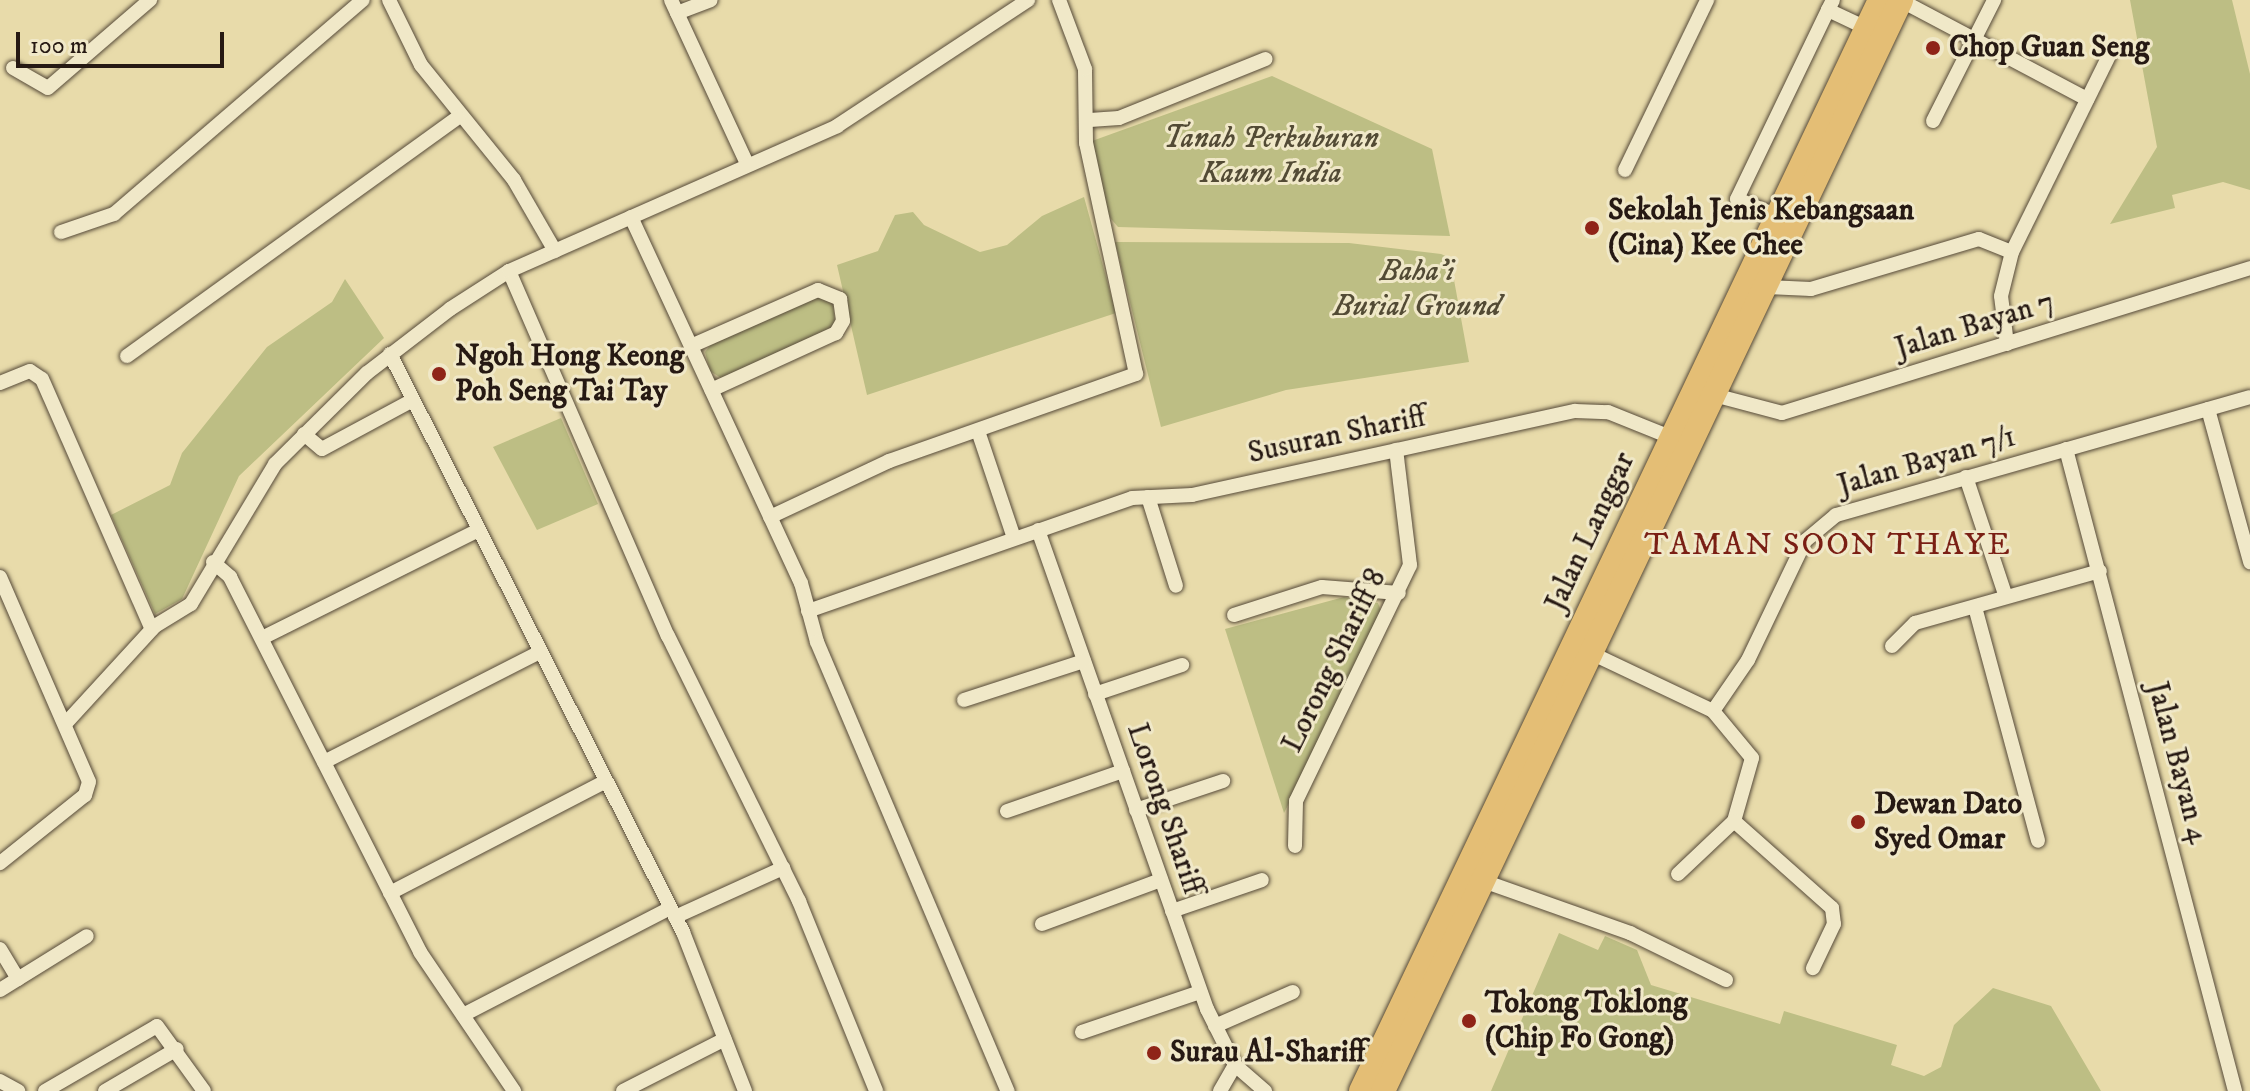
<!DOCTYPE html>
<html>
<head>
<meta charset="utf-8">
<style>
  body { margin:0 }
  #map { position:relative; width:2250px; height:1091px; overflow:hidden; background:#e8dbaa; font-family:"IM FELL DW Pica",serif }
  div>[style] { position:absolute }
  .green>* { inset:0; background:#bdbe84 }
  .roads { filter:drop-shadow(0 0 2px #564a39) drop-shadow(0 0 2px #564a39) }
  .street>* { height:14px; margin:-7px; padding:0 7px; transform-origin:7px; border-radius:7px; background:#f0e8c8 }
  .primary>* { height:24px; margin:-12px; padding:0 12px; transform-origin:12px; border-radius:12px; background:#e4be75 }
  .dots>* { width:22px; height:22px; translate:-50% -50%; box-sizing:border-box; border:4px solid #f0e8c8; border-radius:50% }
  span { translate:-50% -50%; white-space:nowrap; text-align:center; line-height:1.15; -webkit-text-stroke:6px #f0e8c8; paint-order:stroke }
  .poi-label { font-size:30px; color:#261913; font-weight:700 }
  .left { translate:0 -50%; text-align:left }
  .park-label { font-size:30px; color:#534b35; font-style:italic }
  .street-label { font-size:30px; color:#261913 }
  .neighbourhood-label { font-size:32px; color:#7a1f14; letter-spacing:2px }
  .scale { position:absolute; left:16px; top:32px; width:208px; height:36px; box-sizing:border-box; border:4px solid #261913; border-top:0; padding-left:10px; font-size:24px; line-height:28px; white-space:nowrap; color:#261913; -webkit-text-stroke:6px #f0e8c8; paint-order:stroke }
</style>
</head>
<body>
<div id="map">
  <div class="green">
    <div style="clip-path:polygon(2130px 0,2232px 0,2250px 74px,2250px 190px,2223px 182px,2172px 195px,2175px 208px,2110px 224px,2157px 147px)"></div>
    <div style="clip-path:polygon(1272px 76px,1432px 149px,1450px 236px,1118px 227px,1105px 212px,1092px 141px)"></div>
    <div style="clip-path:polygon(1084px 197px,1116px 313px,867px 395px,837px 265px,878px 251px,895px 215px,913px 212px,924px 225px,980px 252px,1007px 245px,1042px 216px)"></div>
    <div style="clip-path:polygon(1115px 242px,1349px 243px,1441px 254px,1450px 258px,1469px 362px,1286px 390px,1161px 427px)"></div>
    <div style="clip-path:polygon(345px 279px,384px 338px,239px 476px,182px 599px,155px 614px,111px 515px,170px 485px,182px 453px,267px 347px,332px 302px)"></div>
    <div style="clip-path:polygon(817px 296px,833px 299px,835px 326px,721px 378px,710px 371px,705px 352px,712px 343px)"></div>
    <div style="clip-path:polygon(561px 418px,598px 504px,537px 530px,493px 447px)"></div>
    <div style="clip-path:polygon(1344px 597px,1378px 603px,1383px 616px,1284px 813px,1225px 629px)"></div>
    <div style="clip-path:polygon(1559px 933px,1598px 950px,1605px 936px,1637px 950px,1651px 985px,1780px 1024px,1784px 1011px,1897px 1045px,1891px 1065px,1924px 1076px,1941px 1067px,1954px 1025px,1993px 988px,2051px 1006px,2101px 1091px,1491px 1091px)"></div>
  </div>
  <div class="roads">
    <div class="street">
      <div style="left:389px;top:0;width:72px;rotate:63.8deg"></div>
      <div style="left:421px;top:65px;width:148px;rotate:51deg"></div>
      <div style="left:514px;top:180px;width:82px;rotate:60deg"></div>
      <div style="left:671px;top:0;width:181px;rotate:65.1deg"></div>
      <div style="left:1833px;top:0;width:11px;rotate:117deg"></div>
      <div style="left:1828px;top:10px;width:42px;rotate:25.3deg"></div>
      <div style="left:1900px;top:0;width:212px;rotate:27.9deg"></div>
      <div style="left:677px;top:13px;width:36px;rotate:-21deg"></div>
      <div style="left:13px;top:68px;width:40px;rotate:29.7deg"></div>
      <div style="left:48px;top:88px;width:135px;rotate:-40.8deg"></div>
      <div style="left:1090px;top:120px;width:29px;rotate:-4deg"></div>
      <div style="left:1119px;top:118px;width:158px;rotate:-21.9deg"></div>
      <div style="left:1933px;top:121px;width:136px;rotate:-63.2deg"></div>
      <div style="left:1625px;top:170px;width:189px;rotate:-64.2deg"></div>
      <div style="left:631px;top:217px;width:404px;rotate:65.1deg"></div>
      <div style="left:801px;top:583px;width:61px;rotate:74.8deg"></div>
      <div style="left:817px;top:642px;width:488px;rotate:67deg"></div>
      <div style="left:1784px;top:219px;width:51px;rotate:-156.9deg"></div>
      <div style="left:1737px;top:199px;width:210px;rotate:-64.3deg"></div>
      <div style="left:61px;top:232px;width:56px;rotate:-18.8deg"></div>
      <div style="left:114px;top:214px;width:328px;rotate:-40.7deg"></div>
      <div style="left:509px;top:271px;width:398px;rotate:66.5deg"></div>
      <div style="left:668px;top:636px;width:296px;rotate:63.7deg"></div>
      <div style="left:799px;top:901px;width:205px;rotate:67.9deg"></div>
      <div style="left:1767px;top:287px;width:44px;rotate:2.6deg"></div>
      <div style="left:1811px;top:289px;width:175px;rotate:-16.6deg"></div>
      <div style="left:1979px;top:239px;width:35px;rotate:22deg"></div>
      <div style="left:2007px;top:344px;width:48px;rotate:-97.1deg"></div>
      <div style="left:2001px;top:296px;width:45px;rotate:-76deg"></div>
      <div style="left:2012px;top:252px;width:219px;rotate:-63.7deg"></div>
      <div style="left:691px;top:346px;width:139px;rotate:-23.8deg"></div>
      <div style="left:818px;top:290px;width:24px;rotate:22deg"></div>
      <div style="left:840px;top:299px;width:22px;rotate:82deg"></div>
      <div style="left:843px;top:321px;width:14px;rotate:120deg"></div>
      <div style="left:836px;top:333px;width:137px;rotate:155.5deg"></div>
      <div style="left:390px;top:354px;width:648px;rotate:63.12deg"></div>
      <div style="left:683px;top:932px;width:171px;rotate:68.7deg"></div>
      <div style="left:127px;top:356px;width:408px;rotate:-35.8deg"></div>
      <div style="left:0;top:383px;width:32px;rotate:-22deg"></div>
      <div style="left:30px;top:371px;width:14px;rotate:34deg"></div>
      <div style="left:42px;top:379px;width:273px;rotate:66.3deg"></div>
      <div style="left:1714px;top:395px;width:70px;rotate:14.8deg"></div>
      <div style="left:1782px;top:413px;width:490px;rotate:-17.2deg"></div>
      <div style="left:2208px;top:409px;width:159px;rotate:74.6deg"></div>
      <div style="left:978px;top:431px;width:113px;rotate:71.4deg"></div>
      <div style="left:304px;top:434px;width:23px;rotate:40deg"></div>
      <div style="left:322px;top:449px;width:103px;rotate:-28.3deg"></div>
      <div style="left:2066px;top:449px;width:664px;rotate:75.25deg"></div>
      <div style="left:1966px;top:477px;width:126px;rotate:71.6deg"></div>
      <div style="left:1148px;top:497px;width:93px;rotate:72.5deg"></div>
      <div style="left:770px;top:517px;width:132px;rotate:-25.2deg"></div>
      <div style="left:889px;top:461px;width:262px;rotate:-19.4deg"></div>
      <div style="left:1136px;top:374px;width:236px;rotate:-102.2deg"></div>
      <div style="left:1086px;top:143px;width:74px;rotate:-90.8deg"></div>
      <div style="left:1085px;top:69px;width:74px;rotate:-110.6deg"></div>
      <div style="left:1038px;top:530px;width:508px;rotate:70.57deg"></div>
      <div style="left:1207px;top:1009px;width:63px;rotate:63.4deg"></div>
      <div style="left:1235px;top:1065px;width:40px;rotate:41deg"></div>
      <div style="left:213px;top:562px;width:23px;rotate:41deg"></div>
      <div style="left:230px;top:577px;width:420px;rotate:63.1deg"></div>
      <div style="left:420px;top:952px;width:168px;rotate:55.9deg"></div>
      <div style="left:0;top:577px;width:223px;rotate:66.5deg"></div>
      <div style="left:89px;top:782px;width:14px;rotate:107deg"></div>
      <div style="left:85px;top:795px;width:109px;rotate:141.3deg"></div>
      <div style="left:1975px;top:607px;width:242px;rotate:74.9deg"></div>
      <div style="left:808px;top:611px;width:343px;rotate:-19.2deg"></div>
      <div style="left:1132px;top:498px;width:60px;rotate:-2.9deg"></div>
      <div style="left:1192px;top:495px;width:392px;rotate:-12.4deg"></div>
      <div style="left:1575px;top:411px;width:33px;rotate:2deg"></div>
      <div style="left:1608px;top:412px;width:67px;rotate:22deg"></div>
      <div style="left:1234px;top:615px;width:92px;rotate:-17.7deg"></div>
      <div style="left:1322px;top:587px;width:77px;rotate:4.5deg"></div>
      <div style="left:262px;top:638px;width:242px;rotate:-26.5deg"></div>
      <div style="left:1892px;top:646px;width:33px;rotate:-45deg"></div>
      <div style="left:1915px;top:623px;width:192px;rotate:-15.7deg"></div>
      <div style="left:1593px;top:654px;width:133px;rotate:25.4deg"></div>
      <div style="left:1713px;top:711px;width:62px;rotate:-55.5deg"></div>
      <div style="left:1748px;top:660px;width:132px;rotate:-64.4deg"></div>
      <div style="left:1805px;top:541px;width:40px;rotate:-40deg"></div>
      <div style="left:1836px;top:515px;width:430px;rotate:-15.9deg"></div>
      <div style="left:1095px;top:694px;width:92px;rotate:-18.4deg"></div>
      <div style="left:964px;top:700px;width:126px;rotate:-18deg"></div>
      <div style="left:1713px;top:711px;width:61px;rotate:50.3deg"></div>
      <div style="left:1752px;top:758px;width:66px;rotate:105.9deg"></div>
      <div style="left:1734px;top:821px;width:131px;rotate:41.6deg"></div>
      <div style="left:1832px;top:908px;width:16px;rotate:83deg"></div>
      <div style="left:1834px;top:924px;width:49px;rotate:115.5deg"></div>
      <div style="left:66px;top:723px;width:132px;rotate:-47.5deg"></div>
      <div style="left:155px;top:626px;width:42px;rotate:-31.4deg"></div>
      <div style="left:191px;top:604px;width:163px;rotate:-59deg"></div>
      <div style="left:275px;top:464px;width:129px;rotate:-44.7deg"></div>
      <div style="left:367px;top:373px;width:105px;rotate:-37.6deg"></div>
      <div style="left:450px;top:309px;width:70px;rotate:-32.8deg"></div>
      <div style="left:509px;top:271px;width:359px;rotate:-23.8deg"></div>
      <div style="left:837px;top:126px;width:229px;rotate:-33.4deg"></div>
      <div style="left:324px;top:762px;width:242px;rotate:-27deg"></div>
      <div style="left:1136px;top:810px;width:92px;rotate:-18.4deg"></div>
      <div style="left:1007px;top:811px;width:123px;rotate:-19deg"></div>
      <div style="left:1295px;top:846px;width:45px;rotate:-88.7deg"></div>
      <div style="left:1296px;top:801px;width:262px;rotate:-64.2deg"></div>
      <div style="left:1410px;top:565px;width:116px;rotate:-96.9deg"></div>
      <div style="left:1678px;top:874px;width:77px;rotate:-43.4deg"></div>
      <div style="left:1486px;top:882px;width:153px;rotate:19.5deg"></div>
      <div style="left:1630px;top:933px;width:107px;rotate:26.1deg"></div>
      <div style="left:390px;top:893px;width:243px;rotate:-27.4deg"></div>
      <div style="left:1172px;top:911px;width:95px;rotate:-19deg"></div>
      <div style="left:675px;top:917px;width:119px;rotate:-24.4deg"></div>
      <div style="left:1042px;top:924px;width:127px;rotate:-20.3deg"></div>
      <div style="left:0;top:949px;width:35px;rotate:59deg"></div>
      <div style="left:0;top:990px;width:102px;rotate:-31.8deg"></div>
      <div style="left:463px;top:1015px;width:233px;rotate:-27.3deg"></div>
      <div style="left:1215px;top:1026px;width:85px;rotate:-23.6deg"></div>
      <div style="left:1082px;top:1032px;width:125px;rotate:-18.7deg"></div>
      <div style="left:0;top:1081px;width:21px;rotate:29deg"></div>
      <div style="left:45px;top:1091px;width:129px;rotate:-30.1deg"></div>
      <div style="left:157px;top:1026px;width:80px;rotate:54.1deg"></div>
      <div style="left:105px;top:1091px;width:83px;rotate:-30.3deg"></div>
      <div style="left:623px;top:1091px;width:114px;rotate:-27deg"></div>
      <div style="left:1220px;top:1091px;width:30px;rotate:-60deg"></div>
    </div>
    <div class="primary">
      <div style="left:1361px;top:1091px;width:1208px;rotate:-64.56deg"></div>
      <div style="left:1383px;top:1091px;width:1208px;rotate:-64.6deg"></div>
    </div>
  </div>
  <div class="dots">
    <div style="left:1933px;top:48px;background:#8f2418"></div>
    <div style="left:1592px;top:228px;background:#8f2418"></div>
    <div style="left:439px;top:374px;background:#8f2418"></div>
    <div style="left:1858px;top:822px;background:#8f2418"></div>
    <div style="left:1469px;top:1021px;background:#8f2418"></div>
    <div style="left:1154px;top:1053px;background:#8f2418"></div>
  </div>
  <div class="poi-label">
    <span class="left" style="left:1949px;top:48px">Chop Guan Seng</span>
    <span class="left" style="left:1608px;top:228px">Sekolah Jenis Kebangsaan<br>(Cina) Kee Chee</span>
    <span class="left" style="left:455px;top:374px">Ngoh Hong Keong<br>Poh Seng Tai Tay</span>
    <span class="left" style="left:1874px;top:822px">Dewan Dato<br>Syed Omar</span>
    <span class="left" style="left:1485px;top:1021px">Tokong Toklong<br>(Chip Fo Gong)</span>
    <span class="left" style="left:1170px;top:1053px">Surau Al-Shariff</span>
  </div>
  <div class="park-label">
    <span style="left:1271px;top:156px">Tanah Perkuburan<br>Kaum India</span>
    <span style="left:1417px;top:289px">Baha'i<br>Burial Ground</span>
  </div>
  <div class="street-label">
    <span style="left:1975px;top:326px;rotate:-17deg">Jalan Bayan 7</span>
    <span style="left:1337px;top:436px;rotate:-12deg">Susuran Shariff</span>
    <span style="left:1927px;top:462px;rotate:-16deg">Jalan Bayan 7/1</span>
    <span style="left:1591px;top:532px;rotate:-65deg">Jalan Langgar</span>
    <span style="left:1335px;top:661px;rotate:-64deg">Lorong Shariff 8</span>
    <span style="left:2177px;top:763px;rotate:75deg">Jalan Bayan 4</span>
    <span style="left:1164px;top:809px;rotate:71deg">Lorong Shariff</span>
  </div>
  <div class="neighbourhood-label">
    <span style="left:1828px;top:545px">TAMAN SOON THAYE</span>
  </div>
  <div class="scale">100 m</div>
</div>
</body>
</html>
